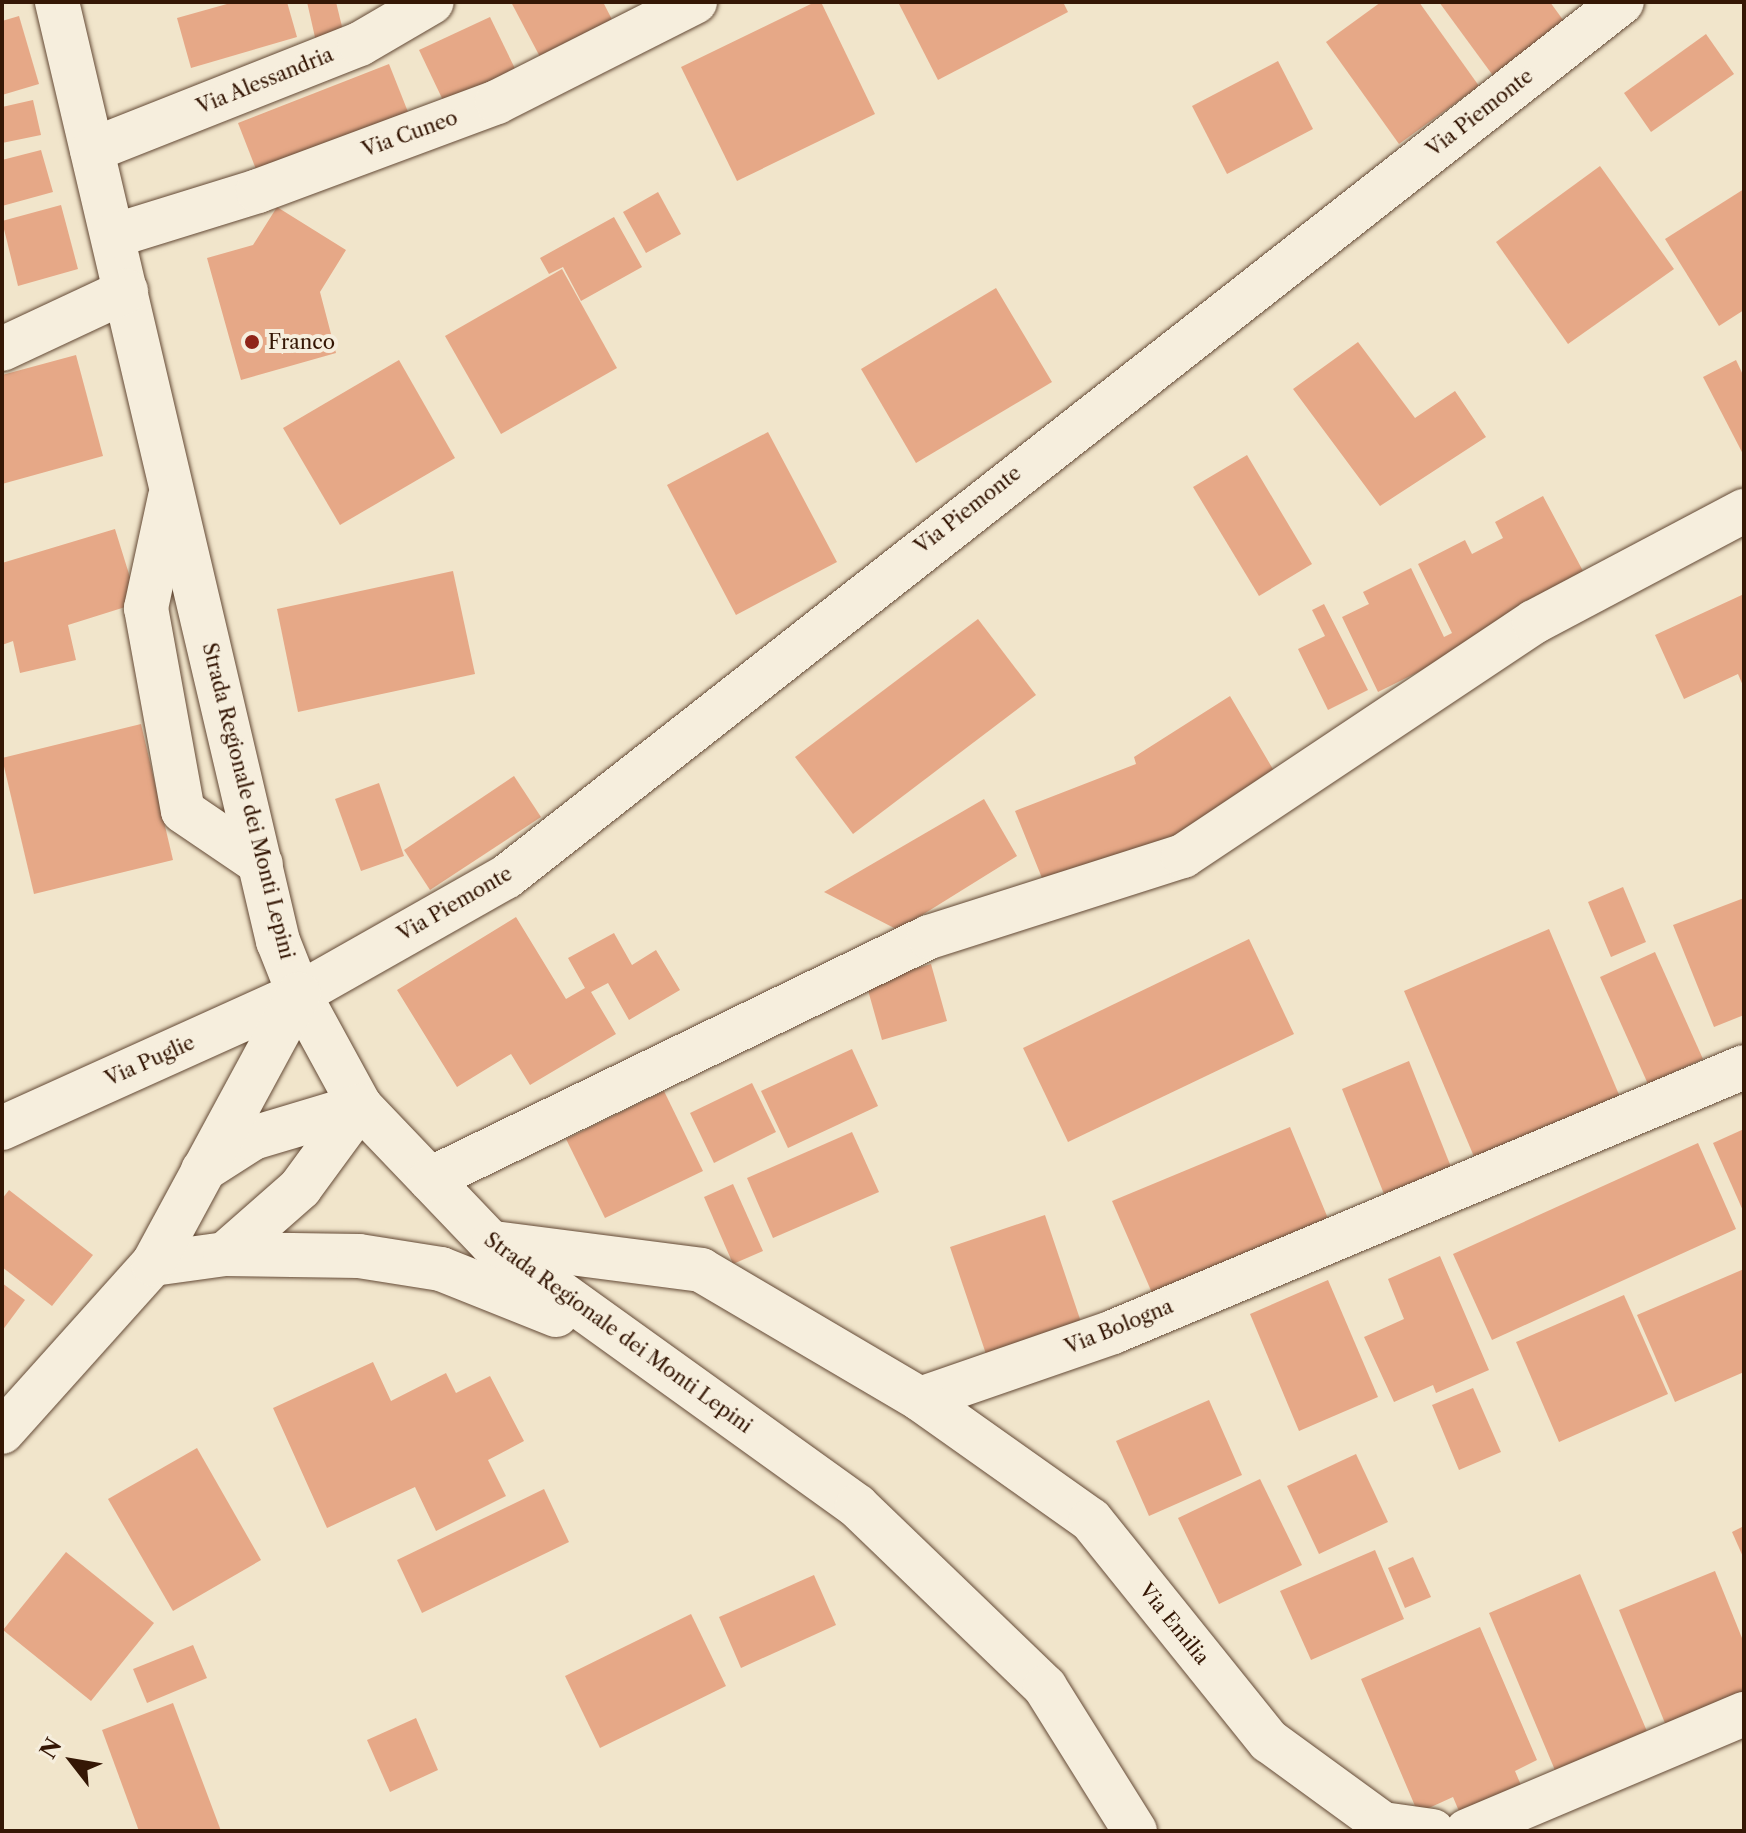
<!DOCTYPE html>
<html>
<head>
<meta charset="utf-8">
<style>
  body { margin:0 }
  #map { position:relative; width:1746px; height:1833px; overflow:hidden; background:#f1e5cb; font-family:"Libre Caslon Text",serif }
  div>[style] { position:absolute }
  .building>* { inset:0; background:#e6a887 }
  .roads { filter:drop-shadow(0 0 2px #644a36) drop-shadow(0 0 2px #644a36) }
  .minor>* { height:44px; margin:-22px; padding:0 22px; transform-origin:22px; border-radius:22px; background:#f6eedd }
  .dots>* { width:22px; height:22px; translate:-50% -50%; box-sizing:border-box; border:4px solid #f6eedd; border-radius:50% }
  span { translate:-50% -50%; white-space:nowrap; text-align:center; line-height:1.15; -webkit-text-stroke:8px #f6eedd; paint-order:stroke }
  .street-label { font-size:20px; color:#351705 }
  .poi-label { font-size:20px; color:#351705 }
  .left { translate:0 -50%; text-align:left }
  .frame { position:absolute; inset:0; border:4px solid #351705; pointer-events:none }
  .north { position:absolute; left:32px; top:1721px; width:80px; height:80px; -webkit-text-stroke:6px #f6eedd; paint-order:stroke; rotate:301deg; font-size:22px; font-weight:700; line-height:32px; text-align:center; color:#351705 }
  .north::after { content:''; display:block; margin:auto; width:28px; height:36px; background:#351705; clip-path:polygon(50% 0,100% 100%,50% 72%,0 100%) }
</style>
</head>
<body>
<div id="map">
  <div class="building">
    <div style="clip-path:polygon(234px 2px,287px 2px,297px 37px,191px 68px,177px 18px)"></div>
    <div style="clip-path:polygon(307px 2px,336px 2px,345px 39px,317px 46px)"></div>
    <div style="clip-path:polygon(511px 2px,603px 2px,620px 35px,548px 72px)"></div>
    <div style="clip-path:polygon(815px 2px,821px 2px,875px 114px,737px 181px,681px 67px)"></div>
    <div style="clip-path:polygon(898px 2px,1063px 2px,1068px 12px,938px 80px)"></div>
    <div style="clip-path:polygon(1381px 2px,1419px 2px,1479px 86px,1399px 144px,1326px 42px)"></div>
    <div style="clip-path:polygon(1439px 2px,1550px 2px,1566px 24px,1494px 77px)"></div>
    <div style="clip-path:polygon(19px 16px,39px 84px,2px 95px,2px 21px)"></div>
    <div style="clip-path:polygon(490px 17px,521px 81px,450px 115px,419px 50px)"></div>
    <div style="clip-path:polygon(1706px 34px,1734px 74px,1651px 132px,1624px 93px)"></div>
    <div style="clip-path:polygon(1278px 61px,1313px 129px,1227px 174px,1192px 106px)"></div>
    <div style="clip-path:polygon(389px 64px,410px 117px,259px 177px,238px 123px)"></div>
    <div style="clip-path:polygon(33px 100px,41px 135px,2px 143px,2px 107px)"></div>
    <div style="clip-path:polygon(41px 150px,53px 192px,2px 206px,2px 160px)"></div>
    <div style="clip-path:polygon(1600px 166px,1674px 269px,1568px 344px,1496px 242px)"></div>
    <div style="clip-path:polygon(1744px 189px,1744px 310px,1719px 326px,1665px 239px)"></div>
    <div style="clip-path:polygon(658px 192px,681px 234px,646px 253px,623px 212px)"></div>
    <div style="clip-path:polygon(61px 205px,78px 269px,18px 286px,2px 221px)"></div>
    <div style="clip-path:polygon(277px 207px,346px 250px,320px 292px,336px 353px,241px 380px,207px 258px,253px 245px)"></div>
    <div style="clip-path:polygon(614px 217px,642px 267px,581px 301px,563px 267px,549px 274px,540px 258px)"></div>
    <div style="clip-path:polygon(562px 269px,617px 368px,501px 434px,445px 336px)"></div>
    <div style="clip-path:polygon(996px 288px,1052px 382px,916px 463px,861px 369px)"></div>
    <div style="clip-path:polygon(1358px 342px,1415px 418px,1455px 391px,1486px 437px,1380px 506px,1293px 389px)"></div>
    <div style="clip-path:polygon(76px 355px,103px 456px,2px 484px,2px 375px)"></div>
    <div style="clip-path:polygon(399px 360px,455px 458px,340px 525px,283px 428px)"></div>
    <div style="clip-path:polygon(1736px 360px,1744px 377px,1744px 456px,1703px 377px)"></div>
    <div style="clip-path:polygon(768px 432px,837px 562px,736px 615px,667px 485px)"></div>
    <div style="clip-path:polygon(1247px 455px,1312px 564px,1259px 596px,1193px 487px)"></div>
    <div style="clip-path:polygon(1543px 496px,1591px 586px,1378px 692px,1342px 617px,1369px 604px,1363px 592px,1411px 568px,1444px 637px,1452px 633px,1418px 564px,1465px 540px,1472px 554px,1503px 538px,1495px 522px)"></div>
    <div style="clip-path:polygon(115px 529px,138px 603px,68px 625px,76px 660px,20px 673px,13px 641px,2px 645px,2px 563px)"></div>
    <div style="clip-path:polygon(453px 571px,475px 674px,298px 712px,277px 609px)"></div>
    <div style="clip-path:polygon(1744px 594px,1744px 688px,1738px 674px,1684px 699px,1655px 635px)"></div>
    <div style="clip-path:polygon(1324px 604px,1368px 690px,1328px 710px,1298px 649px,1325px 636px,1312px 610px)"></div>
    <div style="clip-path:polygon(978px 619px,1036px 695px,853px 834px,795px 757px)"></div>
    <div style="clip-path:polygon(1230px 696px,1277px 776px,1165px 841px,1046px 888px,1015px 811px,1136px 764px,1134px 757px)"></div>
    <div style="clip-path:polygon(141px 724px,173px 860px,34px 894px,2px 758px)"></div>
    <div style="clip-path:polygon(514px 776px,541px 817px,430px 890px,404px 850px)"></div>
    <div style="clip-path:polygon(379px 783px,404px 856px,361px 871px,335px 799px)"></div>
    <div style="clip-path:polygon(984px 799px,1017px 856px,898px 930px,824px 892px)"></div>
    <div style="clip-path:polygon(1623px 887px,1646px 942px,1611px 957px,1588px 902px)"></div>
    <div style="clip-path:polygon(1744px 898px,1744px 1015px,1714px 1027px,1673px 925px)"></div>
    <div style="clip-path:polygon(516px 917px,566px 999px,585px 988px,568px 958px,614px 933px,632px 965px,656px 950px,680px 990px,629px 1020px,608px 983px,591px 992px,616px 1034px,530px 1085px,511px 1054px,457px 1087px,397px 990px)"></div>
    <div style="clip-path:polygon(1549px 929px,1620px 1097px,1475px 1159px,1404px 991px)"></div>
    <div style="clip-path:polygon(1249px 939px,1294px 1034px,1068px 1142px,1023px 1048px)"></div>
    <div style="clip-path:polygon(1655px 952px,1703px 1059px,1648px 1084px,1600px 977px)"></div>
    <div style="clip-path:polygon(931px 964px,947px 1021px,882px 1040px,866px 983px)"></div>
    <div style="clip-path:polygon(852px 1049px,878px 1106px,788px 1148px,761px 1091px)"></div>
    <div style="clip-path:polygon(1409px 1061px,1451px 1167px,1384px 1194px,1342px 1089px)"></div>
    <div style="clip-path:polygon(752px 1083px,776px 1132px,714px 1163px,690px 1113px)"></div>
    <div style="clip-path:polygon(664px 1091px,703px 1171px,605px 1218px,566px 1139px)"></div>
    <div style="clip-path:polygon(1290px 1127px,1332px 1228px,1156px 1302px,1112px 1201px)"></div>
    <div style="clip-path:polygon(1744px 1129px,1744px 1213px,1713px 1143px)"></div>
    <div style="clip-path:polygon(852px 1132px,879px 1192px,773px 1238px,747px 1178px)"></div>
    <div style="clip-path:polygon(1698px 1143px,1736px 1229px,1492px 1340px,1453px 1254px)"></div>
    <div style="clip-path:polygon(733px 1184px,763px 1251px,733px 1264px,704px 1197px)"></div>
    <div style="clip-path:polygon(9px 1190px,93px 1255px,52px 1306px,2px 1267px,2px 1199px)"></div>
    <div style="clip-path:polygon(1045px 1215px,1083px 1328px,988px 1360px,950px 1247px)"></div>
    <div style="clip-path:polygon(1440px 1256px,1489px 1370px,1436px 1393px,1433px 1385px,1394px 1402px,1364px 1337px,1404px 1319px,1388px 1279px)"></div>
    <div style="clip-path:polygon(1744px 1269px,1744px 1372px,1675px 1402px,1637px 1315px)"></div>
    <div style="clip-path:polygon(1328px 1280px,1378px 1397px,1299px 1431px,1250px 1314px)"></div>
    <div style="clip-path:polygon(2px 1283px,25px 1300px,2px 1331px)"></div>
    <div style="clip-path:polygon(1624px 1295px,1668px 1394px,1559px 1442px,1516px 1342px)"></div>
    <div style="clip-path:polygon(373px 1362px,391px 1401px,446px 1373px,456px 1393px,490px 1376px,524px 1441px,488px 1460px,506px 1496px,436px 1531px,415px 1487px,327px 1528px,273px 1408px)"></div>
    <div style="clip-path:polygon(1473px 1388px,1501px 1452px,1459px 1470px,1432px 1405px)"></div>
    <div style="clip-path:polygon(1209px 1400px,1242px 1475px,1149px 1516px,1116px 1441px)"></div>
    <div style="clip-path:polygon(197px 1448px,261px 1560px,173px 1611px,108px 1499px)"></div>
    <div style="clip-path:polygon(1356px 1454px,1388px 1522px,1319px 1554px,1287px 1486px)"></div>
    <div style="clip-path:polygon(1260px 1479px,1302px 1565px,1219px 1604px,1178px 1518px)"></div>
    <div style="clip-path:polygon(544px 1489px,569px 1542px,422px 1613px,397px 1560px)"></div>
    <div style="clip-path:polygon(1744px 1526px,1744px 1559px,1732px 1532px)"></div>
    <div style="clip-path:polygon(1375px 1550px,1404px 1619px,1311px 1660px,1280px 1591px)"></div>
    <div style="clip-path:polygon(66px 1552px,154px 1623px,91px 1701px,3px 1630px)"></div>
    <div style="clip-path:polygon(1413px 1557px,1431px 1597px,1405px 1608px,1388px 1568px)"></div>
    <div style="clip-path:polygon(1715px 1571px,1744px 1643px,1744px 1696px,1667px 1728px,1619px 1610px)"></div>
    <div style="clip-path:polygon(1580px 1574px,1649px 1736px,1557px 1775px,1489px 1613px)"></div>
    <div style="clip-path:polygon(814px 1575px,836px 1625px,741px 1668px,719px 1617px)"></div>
    <div style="clip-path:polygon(691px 1614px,726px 1686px,600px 1748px,565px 1676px)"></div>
    <div style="clip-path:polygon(1480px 1627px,1537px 1760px,1515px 1771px,1526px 1797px,1464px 1823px,1453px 1797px,1418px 1813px,1361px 1679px)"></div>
    <div style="clip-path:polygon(193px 1645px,207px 1678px,147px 1703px,133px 1669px)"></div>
    <div style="clip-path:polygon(173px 1703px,221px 1831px,139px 1831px,102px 1730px)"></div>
    <div style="clip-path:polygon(416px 1718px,438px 1770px,390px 1792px,367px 1740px)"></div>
  </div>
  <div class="roads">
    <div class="minor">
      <div style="left:57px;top:2px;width:965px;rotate:76.76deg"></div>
      <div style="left:278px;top:941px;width:57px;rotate:68.4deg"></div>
      <div style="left:299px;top:994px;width:128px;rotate:61.4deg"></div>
      <div style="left:360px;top:1106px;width:190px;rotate:46.3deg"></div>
      <div style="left:491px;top:1243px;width:451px;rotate:35.7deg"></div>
      <div style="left:857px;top:1506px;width:261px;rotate:43.9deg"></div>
      <div style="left:1045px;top:1687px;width:170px;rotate:58deg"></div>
      <div style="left:92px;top:150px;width:288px;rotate:-21.6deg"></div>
      <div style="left:360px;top:44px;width:83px;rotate:-30.3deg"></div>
      <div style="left:113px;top:236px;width:152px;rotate:-17.2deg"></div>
      <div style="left:258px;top:191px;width:255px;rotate:-20.4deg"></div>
      <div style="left:497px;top:102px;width:222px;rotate:-26.8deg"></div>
      <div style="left:2px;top:349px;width:137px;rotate:-25.1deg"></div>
      <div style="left:170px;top:497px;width:114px;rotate:102.2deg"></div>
      <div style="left:146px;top:608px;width:206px;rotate:79.7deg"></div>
      <div style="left:183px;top:811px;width:94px;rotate:34.2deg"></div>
      <div style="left:2px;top:1128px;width:326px;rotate:-24.3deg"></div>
      <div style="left:299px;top:994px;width:238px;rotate:-29.5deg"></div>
      <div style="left:506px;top:877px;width:1418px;rotate:-38.1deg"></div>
      <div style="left:203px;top:1170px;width:59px;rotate:-32.6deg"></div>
      <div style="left:253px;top:1138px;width:112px;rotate:-16.7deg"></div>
      <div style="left:430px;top:1179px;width:555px;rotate:-25.87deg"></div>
      <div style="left:929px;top:937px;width:267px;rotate:-17.7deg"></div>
      <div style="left:1183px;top:856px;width:422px;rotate:-33.7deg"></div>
      <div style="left:1534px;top:622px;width:238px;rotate:-27.9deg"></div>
      <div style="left:494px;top:1243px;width:209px;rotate:7.4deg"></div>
      <div style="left:701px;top:1270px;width:254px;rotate:30.5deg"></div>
      <div style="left:920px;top:1399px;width:204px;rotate:-19.1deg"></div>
      <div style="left:1113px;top:1332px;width:684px;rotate:-22.78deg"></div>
      <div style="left:225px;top:1254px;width:100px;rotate:-41.3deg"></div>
      <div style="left:300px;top:1188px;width:102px;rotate:-53.8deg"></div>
      <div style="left:153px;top:1264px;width:73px;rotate:-7.9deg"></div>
      <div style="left:225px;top:1254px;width:134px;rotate:0.9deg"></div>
      <div style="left:359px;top:1256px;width:83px;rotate:9deg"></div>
      <div style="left:441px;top:1269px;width:124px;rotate:21.8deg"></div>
      <div style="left:920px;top:1399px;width:209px;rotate:35.3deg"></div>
      <div style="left:1091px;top:1520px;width:284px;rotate:51.2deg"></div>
      <div style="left:1269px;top:1741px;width:141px;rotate:36.1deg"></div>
      <div style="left:1383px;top:1824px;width:50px;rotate:8deg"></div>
      <div style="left:2px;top:1432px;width:226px;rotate:-48.1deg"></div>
      <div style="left:153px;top:1264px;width:307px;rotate:-61.6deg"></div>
      <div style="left:1467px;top:1831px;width:301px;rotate:-22.9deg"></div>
    </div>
  </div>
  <div class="dots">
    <div style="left:252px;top:342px;background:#8f2418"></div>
  </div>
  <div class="street-label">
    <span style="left:265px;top:81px;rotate:-22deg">Via Alessandria</span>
    <span style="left:1480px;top:113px;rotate:-38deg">Via Piemonte</span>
    <span style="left:410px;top:134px;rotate:-20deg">Via Cuneo</span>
    <span style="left:968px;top:510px;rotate:-38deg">Via Piemonte</span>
    <span style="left:248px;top:801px;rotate:76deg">Strada Regionale dei Monti Lepini</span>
    <span style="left:455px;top:904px;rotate:-30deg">Via Piemonte</span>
    <span style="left:150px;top:1061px;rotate:-24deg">Via Puglie</span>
    <span style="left:1119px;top:1327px;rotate:-22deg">Via Bologna</span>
    <span style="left:618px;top:1333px;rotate:36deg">Strada Regionale dei Monti Lepini</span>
    <span style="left:1174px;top:1624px;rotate:51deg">Via Emilia</span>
  </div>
  <div class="poi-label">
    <span class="left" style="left:268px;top:342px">Franco</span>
  </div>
  <div class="frame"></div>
  <div class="north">N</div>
</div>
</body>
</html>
